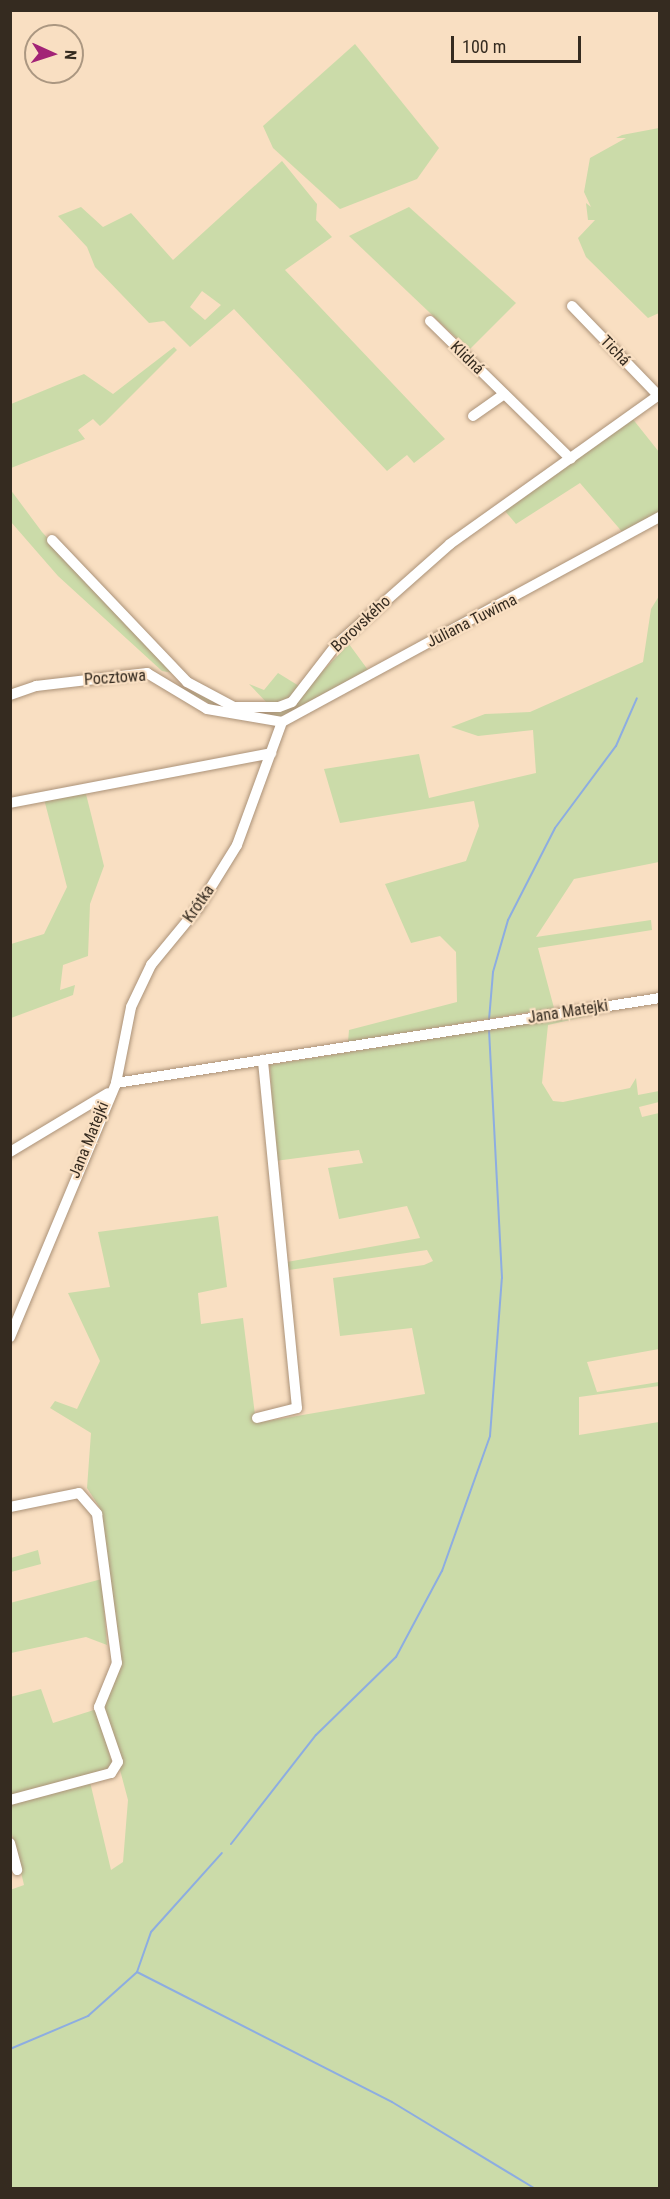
<!DOCTYPE html>
<html>
<head>
<meta charset="utf-8">
<style>
  body { margin:0 }
  #map { position:relative; width:670px; height:2199px; overflow:hidden; background:#f9dfc2; font-family:"Roboto Condensed",sans-serif }
  div>[style] { position:absolute }
  .green>* { inset:0; background:#cbdba9 }
  .stream>* { height:2px; margin:-1px; padding:0 1px; transform-origin:1px; border-radius:1px; background:#8dade1 }
  .roads { filter:drop-shadow(0 0 2px #ab9278) drop-shadow(0 0 2px #ab9278) }
  .minor>* { height:10px; margin:-5px; padding:0 5px; transform-origin:5px; border-radius:5px; background:#fff }
  span { translate:-50% -50%; white-space:nowrap; text-align:center; line-height:1.15; -webkit-text-stroke:4.5px #f9dfc2; paint-order:stroke }
  .street-label { font-size:16px; color:#352b20 }
  .frame { position:absolute; inset:0; border:12px solid #352b20; pointer-events:none }
  .north { position:absolute; left:24px; top:24px; width:60px; height:60px; box-sizing:border-box; background:#f9dfc2; border:2px solid #ab9781; border-radius:50%; rotate:93deg; font-size:16px; font-weight:700; line-height:24px; text-align:center; color:#352b20 }
  .north::after { content:''; display:block; margin:auto; width:21px; height:27px; background:#a22376; clip-path:polygon(50% 0,100% 100%,50% 72%,0 100%) }
  .scale { position:absolute; left:451px; top:36px; width:130px; height:27px; box-sizing:border-box; border:3px solid #352b20; border-top:0; padding-left:8px; font-size:18px; line-height:21px; white-space:nowrap; color:#352b20; -webkit-text-stroke:4px #f9dfc2; paint-order:stroke }
</style>
</head>
<body>
<div id="map">
  <div class="green">
    <div style="clip-path:polygon(355px 44px,439px 148px,417px 179px,340px 209px,273px 148px,263px 126px)"></div>
    <div style="clip-path:polygon(659px 128px,659px 313px,648px 318px,586px 257px,578px 238px,595px 220px,588px 220px,586px 203px,591px 207px,584px 192px,590px 158px,626px 138px,616px 138px,622px 135px)"></div>
    <div style="clip-path:polygon(evenodd,282px 161px,317px 204px,316px 220px,332px 237px,285px 270px,445px 439px,414px 463px,407px 455px,387px 471px,234px 309px,190px 347px,164px 321px,149px 323px,95px 267px,87px 247px,58px 216px,81px 207px,103px 227px,131px 213px,173px 260px,282px 161px,202px 291px,221px 305px,205px 320px,190px 307px,202px 291px)"></div>
    <div style="clip-path:polygon(409px 207px,516px 303px,469px 350px,349px 236px)"></div>
    <div style="clip-path:polygon(174px 347px,177px 350px,105px 422px,100px 426px,93px 419px,78px 430px,85px 439px,11px 468px,11px 404px,84px 374px,113px 394px)"></div>
    <div style="clip-path:polygon(632px 418px,659px 452px,659px 514px,624px 534px,580px 483px,516px 524px,505px 511px)"></div>
    <div style="clip-path:polygon(10px 489px,42px 532px,173px 673px,162px 671px,58px 576px,11px 522px)"></div>
    <div style="clip-path:polygon(659px 596px,659px 862px,574px 879px,536px 937px,651px 920px,652px 930px,538px 948px,554px 1008px,348px 1042px,349px 1030px,457px 1002px,456px 952px,440px 936px,411px 943px,385px 884px,466px 861px,479px 826px,474px 801px,340px 823px,324px 769px,419px 754px,429px 798px,536px 773px,533px 730px,478px 736px,451px 727px,485px 714px,530px 712px,643px 662px,651px 609px)"></div>
    <div style="clip-path:polygon(349px 644px,368px 670px,278px 718px,225px 712px,175px 684px,227px 708px,285px 710px)"></div>
    <div style="clip-path:polygon(278px 673px,299px 686px,285px 704px,269px 705px,249px 684px,264px 690px)"></div>
    <div style="clip-path:polygon(85px 790px,104px 866px,90px 904px,88px 956px,63px 965px,60px 990px,75px 985px,73px 995px,11px 1018px,11px 944px,44px 934px,67px 887px,44px 799px)"></div>
    <div style="clip-path:polygon(627px 1007px,548px 1025px,542px 1083px,553px 1101px,563px 1102px,630px 1088px,636px 1078px,638px 1095px,659px 1091px,659px 1102px,639px 1107px,642px 1117px,659px 1113px,659px 1349px,587px 1362px,597px 1392px,659px 1382px,659px 1386px,579px 1397px,579px 1435px,659px 1422px,659px 2188px,11px 2188px,10px 1890px,24px 1885px,11px 1830px,11px 1805px,90px 1782px,111px 1870px,123px 1862px,128px 1800px,103px 1706px,120px 1662px,100px 1508px,87px 1488px,91px 1433px,50px 1408px,55px 1401px,77px 1409px,100px 1361px,68px 1293px,110px 1287px,98px 1232px,218px 1216px,227px 1287px,198px 1293px,201px 1324px,243px 1318px,256px 1423px,425px 1394px,412px 1328px,340px 1336px,333px 1278px,424px 1265px,433px 1261px,427px 1250px,289px 1270px,287px 1262px,420px 1238px,407px 1206px,339px 1219px,328px 1168px,363px 1163px,359px 1150px,275px 1161px,270px 1065px)"></div>
    <div style="clip-path:polygon(38px 1550px,41px 1564px,11px 1572px,11px 1558px)"></div>
    <div style="clip-path:polygon(102px 1579px,107px 1645px,86px 1637px,11px 1653px,10px 1603px)"></div>
    <div style="clip-path:polygon(41px 1689px,53px 1723px,97px 1709px,113px 1767px,11px 1798px,10px 1697px)"></div>
  </div>
  <div class="stream">
    <div style="left:489px;top:1020px;width:48px;rotate:-85.2deg"></div>
    <div style="left:493px;top:972px;width:54px;rotate:-73.9deg"></div>
    <div style="left:508px;top:920px;width:103px;rotate:-62.9deg"></div>
    <div style="left:555px;top:828px;width:102px;rotate:-53.4deg"></div>
    <div style="left:616px;top:746px;width:52px;rotate:-66.4deg"></div>
    <div style="left:231px;top:1844px;width:138px;rotate:-52.1deg"></div>
    <div style="left:316px;top:1735px;width:112px;rotate:-44.3deg"></div>
    <div style="left:396px;top:1657px;width:98px;rotate:-61.9deg"></div>
    <div style="left:442px;top:1571px;width:143px;rotate:-70.4deg"></div>
    <div style="left:490px;top:1436px;width:158px;rotate:-85.7deg"></div>
    <div style="left:502px;top:1278px;width:249px;rotate:-93deg"></div>
    <div style="left:137px;top:1972px;width:286px;rotate:27deg"></div>
    <div style="left:392px;top:2102px;width:166px;rotate:31.2deg"></div>
    <div style="left:10px;top:2049px;width:85px;rotate:-22.9deg"></div>
    <div style="left:88px;top:2016px;width:66px;rotate:-41.9deg"></div>
    <div style="left:137px;top:1972px;width:42px;rotate:-70.7deg"></div>
    <div style="left:151px;top:1932px;width:106px;rotate:-48.1deg"></div>
  </div>
  <div class="roads">
    <div class="minor">
      <div style="left:572px;top:306px;width:124px;rotate:46deg"></div>
      <div style="left:430px;top:321px;width:197px;rotate:44.4deg"></div>
      <div style="left:473px;top:416px;width:38px;rotate:-35deg"></div>
      <div style="left:52px;top:540px;width:196px;rotate:46.4deg"></div>
      <div style="left:187px;top:682px;width:53px;rotate:28deg"></div>
      <div style="left:234px;top:707px;width:45px"></div>
      <div style="left:279px;top:707px;width:14px;rotate:-21deg"></div>
      <div style="left:292px;top:702px;width:72px;rotate:-52.3deg"></div>
      <div style="left:336px;top:645px;width:152px;rotate:-41.5deg"></div>
      <div style="left:450px;top:544px;width:258px;rotate:-35.5deg"></div>
      <div style="left:10px;top:695px;width:28px;rotate:-19deg"></div>
      <div style="left:36px;top:686px;width:112px;rotate:-6.7deg"></div>
      <div style="left:147px;top:673px;width:70px;rotate:31deg"></div>
      <div style="left:207px;top:709px;width:76px;rotate:9.8deg"></div>
      <div style="left:282px;top:722px;width:430px;rotate:-28.5deg"></div>
      <div style="left:10px;top:803px;width:266px;rotate:-10.8deg"></div>
      <div style="left:116px;top:1083px;width:77px;rotate:-78.8deg"></div>
      <div style="left:131px;top:1007px;width:47px;rotate:-64.5deg"></div>
      <div style="left:151px;top:965px;width:74px;rotate:-50.5deg"></div>
      <div style="left:198px;top:908px;width:74px;rotate:-58.2deg"></div>
      <div style="left:237px;top:845px;width:131px;rotate:-69.9deg"></div>
      <div style="left:10px;top:1152px;width:114px;rotate:-31deg"></div>
      <div style="left:10px;top:1337px;width:275px;rotate:-67.3deg"></div>
      <div style="left:116px;top:1083px;width:551px;rotate:-8.88deg"></div>
      <div style="left:257px;top:1418px;width:41px;rotate:-14deg"></div>
      <div style="left:297px;top:1408px;width:350px;rotate:-95.6deg"></div>
      <div style="left:10px;top:1507px;width:70px;rotate:-11.5deg"></div>
      <div style="left:79px;top:1493px;width:28px;rotate:49deg"></div>
      <div style="left:97px;top:1514px;width:150px;rotate:82.4deg"></div>
      <div style="left:117px;top:1663px;width:48px;rotate:112.2deg"></div>
      <div style="left:99px;top:1707px;width:58px;rotate:70.9deg"></div>
      <div style="left:118px;top:1762px;width:13px;rotate:122deg"></div>
      <div style="left:111px;top:1773px;width:105px;rotate:165deg"></div>
      <div style="left:10px;top:1843px;width:28px;rotate:75deg"></div>
    </div>
  </div>
  <div class="street-label">
    <span style="left:615px;top:351px;rotate:46deg">Tichá</span>
    <span style="left:467px;top:358px;rotate:44deg">Klidná</span>
    <span style="left:472px;top:621px;rotate:-27deg">Juliana Tuwima</span>
    <span style="left:361px;top:624px;rotate:-43deg">Borovského</span>
    <span style="left:115px;top:678px;rotate:-4deg">Pocztowa</span>
    <span style="left:199px;top:904px;rotate:-55deg">Krótka</span>
    <span style="left:568px;top:1012px;rotate:-9deg">Jana Matejki</span>
    <span style="left:89px;top:1140px;rotate:-68deg">Jana Matejki</span>
  </div>
  <div class="frame"></div>
  <div class="north">N</div>
  <div class="scale">100 m</div>
</div>
</body>
</html>
